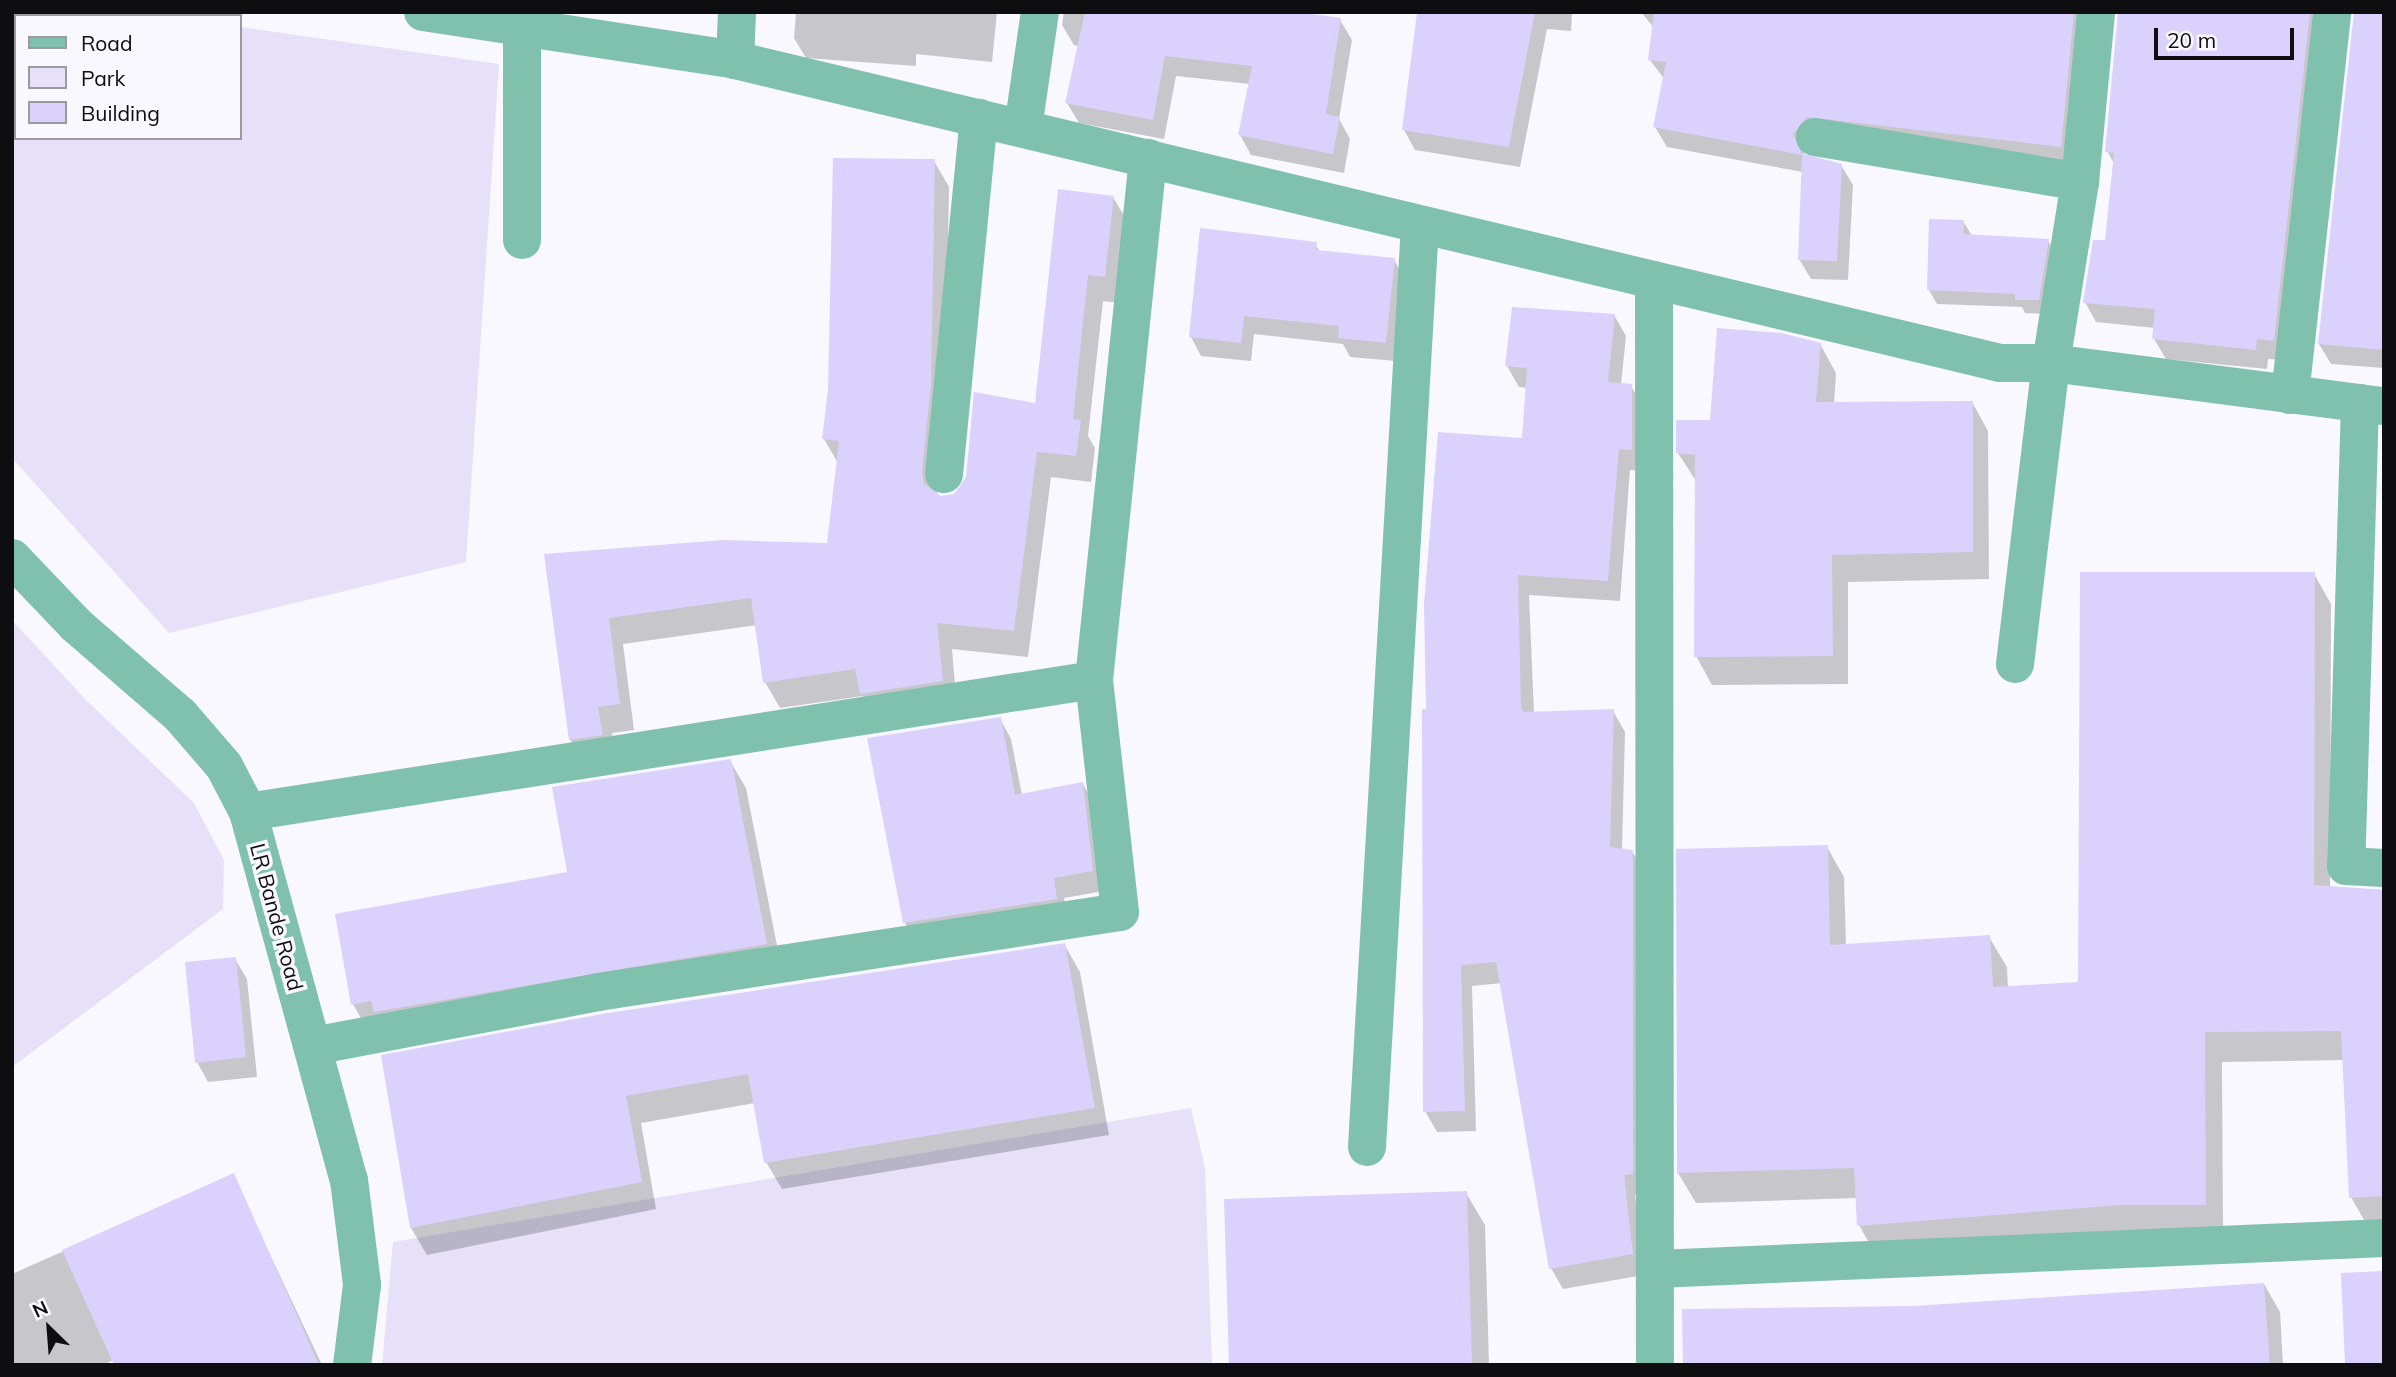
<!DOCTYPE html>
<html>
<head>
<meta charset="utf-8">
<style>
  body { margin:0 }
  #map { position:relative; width:2396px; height:1377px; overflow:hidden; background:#f9f8fe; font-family:Mulish,sans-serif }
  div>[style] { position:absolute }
  .green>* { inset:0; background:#e6e1f9 }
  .shadow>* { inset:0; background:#0003 }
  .building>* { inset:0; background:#dbd1fd }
  .minor>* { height:38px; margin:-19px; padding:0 19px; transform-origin:19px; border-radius:19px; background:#80c1ae }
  span { translate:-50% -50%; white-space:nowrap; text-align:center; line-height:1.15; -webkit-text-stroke:7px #f9f8fe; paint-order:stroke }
  .street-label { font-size:21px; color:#0e0d10 }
  .frame { position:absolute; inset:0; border:14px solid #0e0d10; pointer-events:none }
  .legend { position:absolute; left:14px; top:14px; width:228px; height:126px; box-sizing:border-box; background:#f9f8fe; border:2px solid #9b9a9f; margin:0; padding:9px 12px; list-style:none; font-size:21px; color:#0e0d10 }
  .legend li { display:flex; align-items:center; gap:14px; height:35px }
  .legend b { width:35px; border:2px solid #9b9a9f }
  .north { position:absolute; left:14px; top:1293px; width:70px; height:70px; -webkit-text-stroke:5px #f9f8fe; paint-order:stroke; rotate:335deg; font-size:19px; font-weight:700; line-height:28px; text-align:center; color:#0e0d10 }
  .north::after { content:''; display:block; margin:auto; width:24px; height:32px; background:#0e0d10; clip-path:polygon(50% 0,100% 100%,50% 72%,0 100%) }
  .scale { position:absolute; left:2154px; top:28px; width:140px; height:32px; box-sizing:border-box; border:4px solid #0e0d10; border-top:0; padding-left:9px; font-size:21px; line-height:24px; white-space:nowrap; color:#0e0d10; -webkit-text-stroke:5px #f9f8fe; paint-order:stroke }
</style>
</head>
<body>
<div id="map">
  <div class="green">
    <div style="clip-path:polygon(12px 12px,162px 16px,16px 16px,16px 138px,240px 138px,240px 27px,499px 64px,466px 562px,169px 633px,12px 458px)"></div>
    <div style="clip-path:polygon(12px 620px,86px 700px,194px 803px,224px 860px,223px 909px,12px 1067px)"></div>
    <div style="clip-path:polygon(1191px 1108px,1205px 1168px,1212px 1365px,382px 1365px,393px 1242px)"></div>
  </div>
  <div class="shadow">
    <div style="clip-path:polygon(796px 12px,997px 12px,992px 62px,916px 54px,916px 66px,806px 58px,794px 38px)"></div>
    <div style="clip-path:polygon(1064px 12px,1287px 12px,1340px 20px,1352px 40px,1339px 119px,1350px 139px,1344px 173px,1251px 155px,1240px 135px,1250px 84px,1176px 76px,1164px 139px,1079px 123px,1067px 103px,1079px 46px,1074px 45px,1062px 25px)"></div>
    <div style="clip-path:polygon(1420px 12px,1572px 12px,1571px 31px,1547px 29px,1520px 167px,1415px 150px,1404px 130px)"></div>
    <div style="clip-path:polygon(1641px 12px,2097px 12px,2072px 167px,1810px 142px,1803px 156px,1841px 165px,1853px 185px,1848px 280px,1811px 279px,1799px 259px,1803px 172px,1667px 147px,1655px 127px,1665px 80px,1650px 60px,1654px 28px)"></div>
    <div style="clip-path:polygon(2103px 12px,2334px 12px,2285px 360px,2268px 359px,2267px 369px,2166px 359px,2154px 339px,2155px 328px,2096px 322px,2085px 302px,2107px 242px,2115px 165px,2107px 151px,2120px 13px)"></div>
    <div style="clip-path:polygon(2351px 12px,2384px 12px,2384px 368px,2331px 364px,2319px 344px,2355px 15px)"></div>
    <div style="clip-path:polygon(934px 161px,949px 187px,945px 412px,937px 495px,941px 497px,955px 495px,1036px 405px,1113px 197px,1129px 224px,1120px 303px,1103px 301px,1088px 436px,1095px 448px,1091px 482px,1051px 477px,1028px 657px,952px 649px,957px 708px,877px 720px,863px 696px,780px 708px,765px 682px,757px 625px,623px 644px,634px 730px,612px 733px,617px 761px,586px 766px,570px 739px,546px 555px,828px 545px,838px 463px,824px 439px)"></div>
    <div style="clip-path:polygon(1963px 221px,1972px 236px,2048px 241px,2056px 254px,2046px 314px,2025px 313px,2022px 307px,1937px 304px,1929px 290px)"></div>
    <div style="clip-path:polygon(1315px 244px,1320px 252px,1394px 260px,1405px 279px,1396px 361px,1350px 357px,1343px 344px,1254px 334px,1251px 361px,1201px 356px,1191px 337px)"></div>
    <div style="clip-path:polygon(1614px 315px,1626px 336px,1621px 385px,1631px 386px,1643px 407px,1643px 471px,1630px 470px,1620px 601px,1529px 595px,1534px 713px,1613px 711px,1625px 732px,1622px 850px,1632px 851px,1644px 872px,1644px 1195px,1635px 1195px,1644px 1275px,1563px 1289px,1551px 1268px,1502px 983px,1472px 986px,1476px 1131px,1437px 1132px,1425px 1111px,1427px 711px,1524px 440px,1528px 388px,1519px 387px,1507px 366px)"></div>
    <div style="clip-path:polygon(1820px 344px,1836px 373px,1834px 404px,1972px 402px,1988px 431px,1989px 579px,1848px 582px,1848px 684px,1712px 685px,1696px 656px,1696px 481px,1678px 453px,1711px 422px)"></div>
    <div style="clip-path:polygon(2314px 574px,2331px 604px,2330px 887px,2384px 890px,2384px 1226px,2368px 1227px,2351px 1197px,2344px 1060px,2222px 1062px,2223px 1234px,1876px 1255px,1859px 1225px,1857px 1198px,1696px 1203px,1678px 1173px,1827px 847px,1844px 877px,1846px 945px,1989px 937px,2007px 967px,2008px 988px,2080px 983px)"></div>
    <div style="clip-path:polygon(1000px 719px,1011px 739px,1022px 795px,1083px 784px,1094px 804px,1104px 891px,1064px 898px,1068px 919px,916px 943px,905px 923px)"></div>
    <div style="clip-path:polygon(730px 761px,746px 788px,782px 971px,368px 1031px,353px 1004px,569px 873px)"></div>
    <div style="clip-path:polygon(1064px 944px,1080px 972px,1109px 1135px,782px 1189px,766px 1162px,755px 1103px,641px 1123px,656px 1209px,427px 1255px,411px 1228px,383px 1057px)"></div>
    <div style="clip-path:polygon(235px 959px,247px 979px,257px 1077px,208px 1082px,197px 1062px)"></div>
    <div style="clip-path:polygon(233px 1176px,322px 1365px,116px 1365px,113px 1360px,104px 1365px,12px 1365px,12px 1274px)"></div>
    <div style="clip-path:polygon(1466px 1193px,1485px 1225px,1489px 1365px,1230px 1365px)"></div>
    <div style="clip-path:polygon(2264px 1284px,2280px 1312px,2283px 1365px,1685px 1365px,1914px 1307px)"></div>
  </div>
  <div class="building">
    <div style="clip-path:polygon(1085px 12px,1299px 12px,1341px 18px,1326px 114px,1340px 117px,1333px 154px,1238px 135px,1252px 66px,1165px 56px,1153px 120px,1065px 103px)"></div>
    <div style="clip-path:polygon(1417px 12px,1535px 12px,1509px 147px,1402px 130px)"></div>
    <div style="clip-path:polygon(1654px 12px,2074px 12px,2061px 147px,1807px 117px,1793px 134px,1801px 153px,1842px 164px,1837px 261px,1798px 260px,1802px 155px,1653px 127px,1666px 62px,1648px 60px)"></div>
    <div style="clip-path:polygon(2118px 12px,2310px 12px,2274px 341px,2257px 339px,2256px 350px,2152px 339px,2155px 309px,2083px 303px,2093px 240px,2105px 240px,2114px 153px,2105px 152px)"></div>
    <div style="clip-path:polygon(2354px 12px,2384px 12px,2384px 350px,2318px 344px)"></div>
    <div style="clip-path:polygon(833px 158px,935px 159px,931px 384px,922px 472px,924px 484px,941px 496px,954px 494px,966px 477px,974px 392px,1035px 403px,1058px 189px,1114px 196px,1105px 277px,1088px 275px,1073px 419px,1081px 420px,1076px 456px,1037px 452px,1014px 631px,937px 623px,943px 681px,860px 694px,855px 669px,763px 683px,751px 598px,609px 618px,620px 704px,598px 707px,603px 735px,569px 740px,544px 554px,723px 540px,827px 543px,839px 441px,822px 439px,828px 389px)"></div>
    <div style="clip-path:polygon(1929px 219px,1964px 220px,1964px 234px,2049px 239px,2039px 300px,2015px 300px,2015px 294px,1927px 290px)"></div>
    <div style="clip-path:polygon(1200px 228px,1317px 242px,1316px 250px,1395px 258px,1386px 343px,1338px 338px,1339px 326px,1244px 316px,1241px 343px,1189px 337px)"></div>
    <div style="clip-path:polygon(1512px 307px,1615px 314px,1608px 382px,1632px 384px,1632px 450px,1619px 449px,1608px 581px,1518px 575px,1521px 707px,1524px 712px,1614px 709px,1610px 847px,1633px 850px,1633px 1174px,1624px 1175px,1633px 1254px,1549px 1269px,1496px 962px,1461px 965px,1465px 1111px,1423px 1112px,1422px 709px,1426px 709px,1424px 604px,1438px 432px,1522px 438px,1527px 368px,1505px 366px)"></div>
    <div style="clip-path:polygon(1717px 328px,1781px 333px,1821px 343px,1816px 402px,1973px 401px,1973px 552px,1832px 555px,1833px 656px,1694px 657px,1695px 455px,1676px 453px,1676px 420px,1710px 420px)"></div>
    <div style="clip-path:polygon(2080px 572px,2315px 572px,2314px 885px,2384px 890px,2384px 1196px,2349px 1198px,2341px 1031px,2205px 1032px,2206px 1205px,2121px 1205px,1857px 1226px,1854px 1168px,1677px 1173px,1676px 849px,1828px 845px,1830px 945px,1990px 935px,1993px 987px,2078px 982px)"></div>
    <div style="clip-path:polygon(1001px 717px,1015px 795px,1083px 782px,1093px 871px,1054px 878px,1057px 899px,903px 923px,867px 738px)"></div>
    <div style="clip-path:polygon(731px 759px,767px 944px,374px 1012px,371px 1001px,351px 1005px,335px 914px,567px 872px,552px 787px)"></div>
    <div style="clip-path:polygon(1065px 943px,1095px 1108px,764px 1163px,748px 1074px,626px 1096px,642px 1182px,410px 1228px,381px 1055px,602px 1014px)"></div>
    <div style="clip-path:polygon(236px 957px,246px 1057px,195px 1063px,185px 962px)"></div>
    <div style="clip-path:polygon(234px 1173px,319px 1365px,114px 1365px,62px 1250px)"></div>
    <div style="clip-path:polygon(1467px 1191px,1472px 1365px,1229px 1365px,1224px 1199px)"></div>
    <div style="clip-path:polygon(2384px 1271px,2384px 1365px,2345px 1365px,2341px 1273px)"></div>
    <div style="clip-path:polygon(2264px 1283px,2270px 1365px,1683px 1365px,1682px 1309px,1914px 1306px)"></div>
  </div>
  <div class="minor">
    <div style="left:423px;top:12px;width:316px;rotate:8.7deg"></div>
    <div style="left:735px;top:60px;width:1301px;rotate:13.47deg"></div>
    <div style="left:2000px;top:363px;width:51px"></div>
    <div style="left:2051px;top:363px;width:336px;rotate:7.4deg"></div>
    <div style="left:735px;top:60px;width:48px;rotate:-87.6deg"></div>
    <div style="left:1023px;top:128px;width:117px;rotate:-81.7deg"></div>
    <div style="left:1815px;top:137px;width:269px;rotate:9.6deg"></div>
    <div style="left:522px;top:240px;width:213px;rotate:-90deg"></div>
    <div style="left:1654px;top:280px;width:1085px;rotate:89.95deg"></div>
    <div style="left:2290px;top:395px;width:385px;rotate:-83.7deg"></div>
    <div style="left:2360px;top:403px;width:463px;rotate:91.7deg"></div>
    <div style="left:2346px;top:866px;width:38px;rotate:3deg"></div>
    <div style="left:944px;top:474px;width:358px;rotate:-84.4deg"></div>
    <div style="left:12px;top:558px;width:93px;rotate:46.3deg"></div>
    <div style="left:76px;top:625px;width:138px;rotate:40.9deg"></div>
    <div style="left:180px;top:715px;width:67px;rotate:49.2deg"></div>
    <div style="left:224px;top:766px;width:52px;rotate:62.4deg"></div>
    <div style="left:248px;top:812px;width:382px;rotate:74.7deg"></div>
    <div style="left:349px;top:1180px;width:106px;rotate:82.9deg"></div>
    <div style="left:362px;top:1285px;width:81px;rotate:97.1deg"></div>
    <div style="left:2015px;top:664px;width:303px;rotate:-83.2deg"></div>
    <div style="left:2051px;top:363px;width:183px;rotate:-80.9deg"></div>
    <div style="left:2080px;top:182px;width:171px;rotate:-84.6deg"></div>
    <div style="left:248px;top:812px;width:856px;rotate:-8.87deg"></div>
    <div style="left:1094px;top:680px;width:525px;rotate:-84.09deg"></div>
    <div style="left:313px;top:1046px;width:290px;rotate:-10.7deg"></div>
    <div style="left:598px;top:992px;width:528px;rotate:-8.71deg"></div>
    <div style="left:1120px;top:912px;width:233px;rotate:-96.4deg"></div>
    <div style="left:1367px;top:1147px;width:923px;rotate:-86.71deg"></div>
    <div style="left:1657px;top:1269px;width:728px;rotate:-2.44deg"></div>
  </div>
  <div class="street-label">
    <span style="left:277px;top:917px;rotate:75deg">LR Bande Road</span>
  </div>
  <div class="frame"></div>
  <ul class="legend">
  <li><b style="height:9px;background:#80c1ae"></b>Road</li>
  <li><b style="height:19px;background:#e6e1f9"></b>Park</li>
  <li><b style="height:19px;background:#dbd1fd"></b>Building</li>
  </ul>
  <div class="north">N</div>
  <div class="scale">20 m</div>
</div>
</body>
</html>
